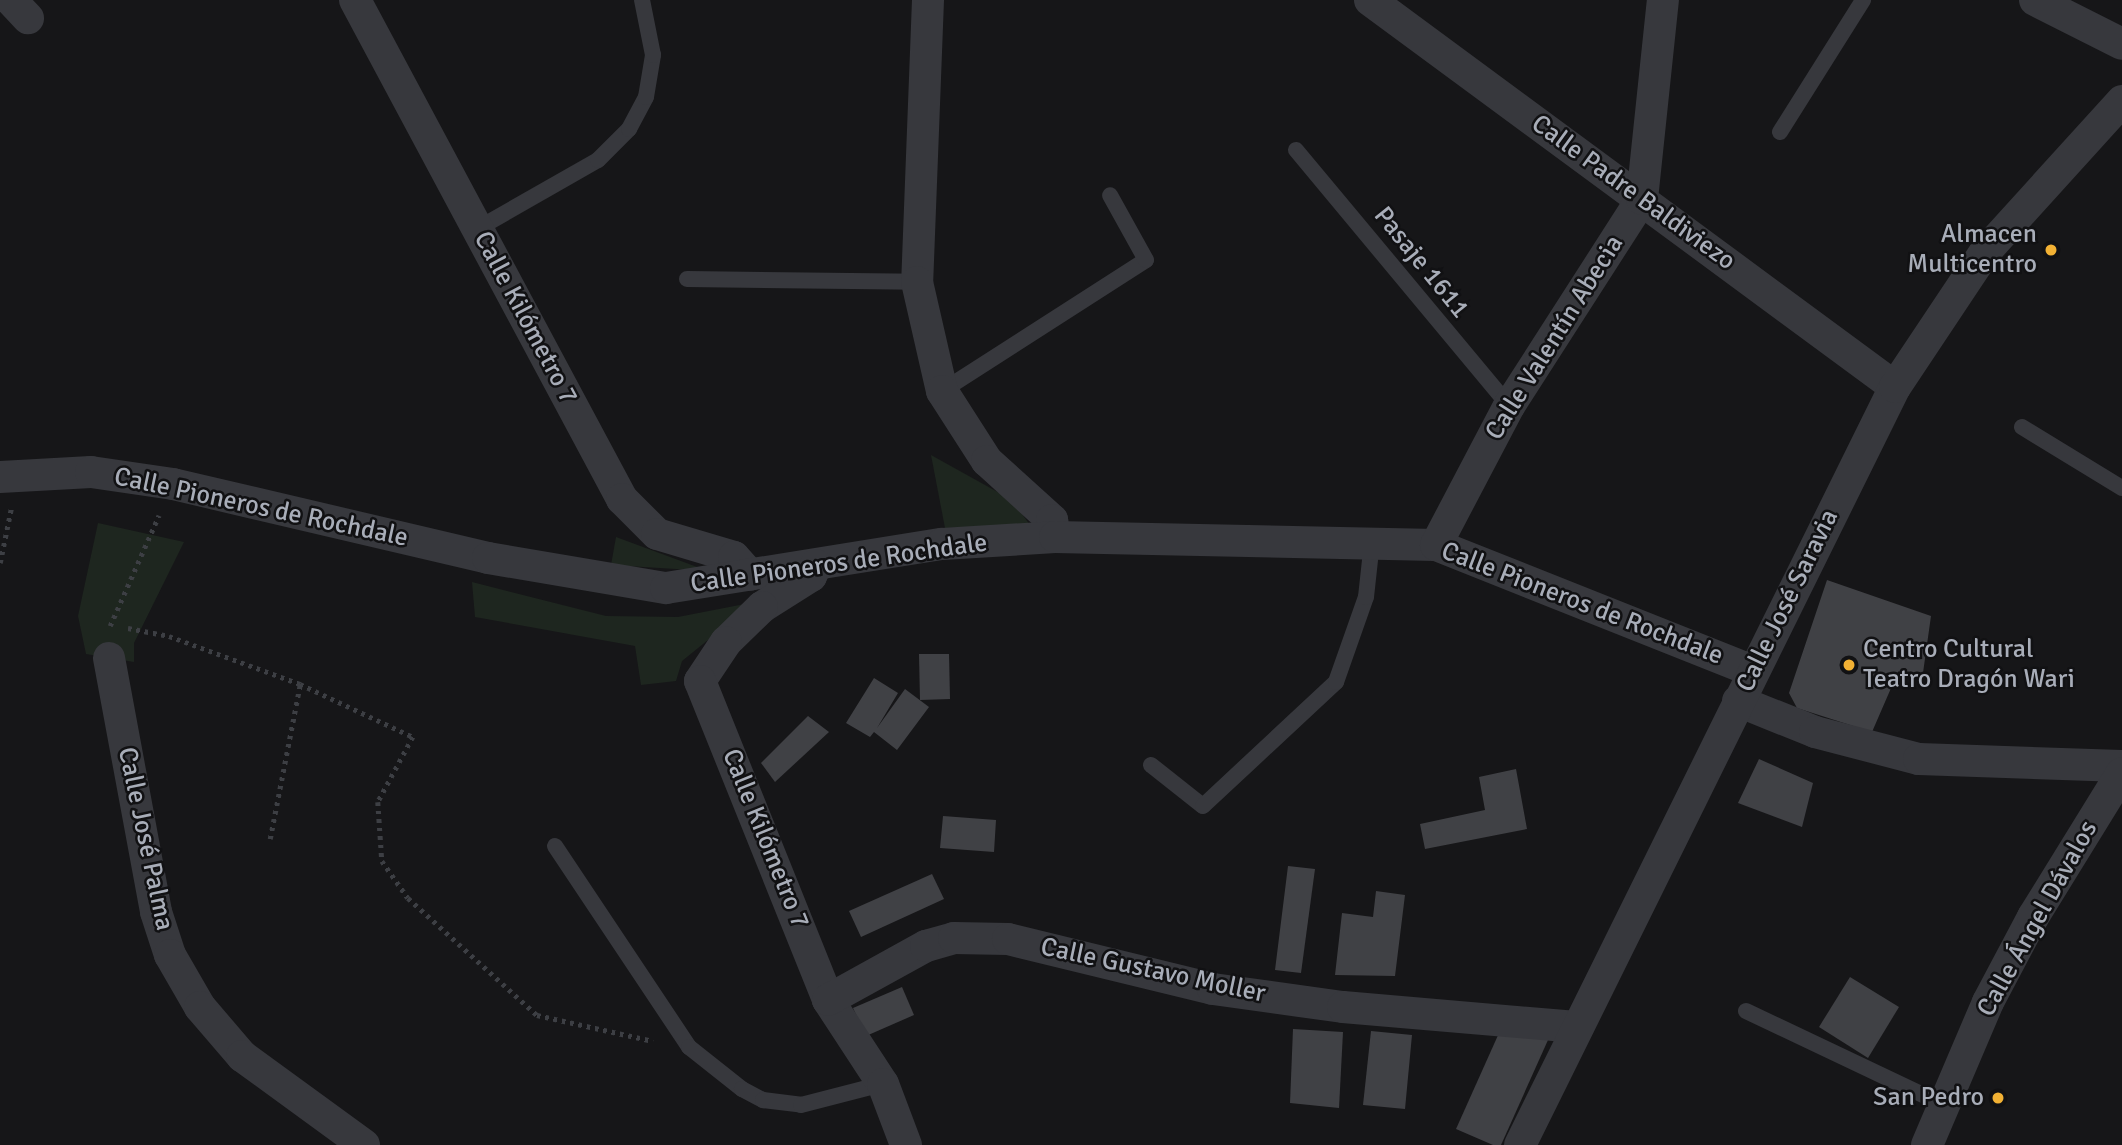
<!DOCTYPE html>
<html>
<head>
<meta charset="utf-8">
<style>
  body { margin:0 }
  #map { position:relative; width:2122px; height:1145px; overflow:hidden; background:#161618; font-family:Signika,sans-serif }
  div>[style] { position:absolute }
  .green>* { inset:0; background:#1e261f }
  .building>* { inset:0; background:#404145 }
  .path>* { height:4.5px; margin-top:-2.25px; transform-origin:0; background:repeating-linear-gradient(90deg,#3d3f44 0 3.5px,transparent 0 8.5px) }
  .service>* { height:16px; margin:-8px; padding:0 8px; transform-origin:8px; border-radius:8px; background:#37383d }
  .minor>* { height:32px; margin:-16px; padding:0 16px; transform-origin:16px; border-radius:16px; background:#37383d }
  .dots>* { width:19px; height:19px; translate:-50% -50%; box-sizing:border-box; border:4px solid #111113; border-radius:50% }
  span { translate:-50% -50%; white-space:nowrap; text-align:center; line-height:1.15; -webkit-text-stroke:5px #111113; paint-order:stroke }
  .street-label { font-size:26px; color:#a8adb8 }
  .poi-label { font-size:26px; color:#a8adb8 }
  .right { translate:-100% -50%; text-align:right }
  .left { translate:0 -50%; text-align:left }
</style>
</head>
<body>
<div id="map">
  <div class="green">
    <div style="clip-path:polygon(931px 455px,1012px 500px,1030px 525px,945px 528px)"></div>
    <div style="clip-path:polygon(98px 523px,184px 542px,134px 643px,134px 662px,86px 654px,78px 616px)"></div>
    <div style="clip-path:polygon(616px 537px,708px 571px,611px 565px)"></div>
    <div style="clip-path:polygon(472px 582px,606px 616px,678px 617px,755px 602px,682px 661px,676px 681px,641px 685px,635px 646px,475px 617px)"></div>
  </div>
  <div class="building">
    <div style="clip-path:polygon(1827px 580px,1931px 616px,1922px 680px,1898px 672px,1872px 732px,1797px 708px,1789px 693px)"></div>
    <div style="clip-path:polygon(919px 654px,949px 654px,950px 699px,920px 700px)"></div>
    <div style="clip-path:polygon(874px 678px,898px 693px,877px 728px,905px 689px,929px 707px,897px 750px,874px 732px,870px 737px,846px 723px)"></div>
    <div style="clip-path:polygon(808px 716px,829px 732px,775px 782px,761px 763px)"></div>
    <div style="clip-path:polygon(1759px 759px,1813px 783px,1802px 827px,1738px 803px)"></div>
    <div style="clip-path:polygon(1516px 769px,1527px 829px,1425px 849px,1420px 824px,1485px 810px,1479px 777px)"></div>
    <div style="clip-path:polygon(943px 816px,996px 820px,994px 852px,940px 848px)"></div>
    <div style="clip-path:polygon(1288px 866px,1315px 869px,1301px 973px,1275px 970px)"></div>
    <div style="clip-path:polygon(932px 874px,944px 899px,861px 937px,849px 911px)"></div>
    <div style="clip-path:polygon(1376px 891px,1405px 895px,1395px 976px,1335px 975px,1342px 913px,1373px 917px)"></div>
    <div style="clip-path:polygon(1850px 977px,1899px 1007px,1868px 1058px,1819px 1027px)"></div>
    <div style="clip-path:polygon(902px 987px,914px 1015px,866px 1036px,853px 1008px)"></div>
    <div style="clip-path:polygon(1293px 1029px,1343px 1032px,1339px 1108px,1290px 1103px)"></div>
    <div style="clip-path:polygon(1371px 1031px,1412px 1035px,1405px 1109px,1363px 1105px)"></div>
    <div style="clip-path:polygon(1499px 1033px,1548px 1040px,1501px 1145px,1493px 1145px,1456px 1129px)"></div>
  </div>
  <div class="path">
    <div style="left:0;top:563px;width:55px;rotate:-78.5deg"></div>
    <div style="left:110px;top:626px;width:121px;rotate:-66.2deg"></div>
    <div style="left:128px;top:628px;width:42px;rotate:11deg"></div>
    <div style="left:169px;top:636px;width:140px;rotate:20.1deg"></div>
    <div style="left:300px;top:684px;width:125px;rotate:25.1deg"></div>
    <div style="left:413px;top:737px;width:74px;rotate:118.3deg"></div>
    <div style="left:378px;top:802px;width:59px;rotate:86.1deg"></div>
    <div style="left:382px;top:861px;width:45px;rotate:54.9deg"></div>
    <div style="left:408px;top:898px;width:174px;rotate:42.2deg"></div>
    <div style="left:537px;top:1015px;width:119px;rotate:12.6deg"></div>
    <div style="left:270px;top:839px;width:158px;rotate:-79deg"></div>
  </div>
  <div class="service">
    <div style="left:1780px;top:132px;width:156px;rotate:-57.8deg"></div>
    <div style="left:1296px;top:150px;width:333px;rotate:50.2deg"></div>
    <div style="left:477px;top:229px;width:139px;rotate:-29.7deg"></div>
    <div style="left:598px;top:160px;width:44px;rotate:-45deg"></div>
    <div style="left:629px;top:129px;width:36px;rotate:-62deg"></div>
    <div style="left:646px;top:97px;width:43px;rotate:-80.5deg"></div>
    <div style="left:653px;top:55px;width:56px;rotate:-101.3deg"></div>
    <div style="left:687px;top:279px;width:230px;rotate:0.7deg"></div>
    <div style="left:942px;top:391px;width:242px;rotate:-32.7deg"></div>
    <div style="left:1146px;top:260px;width:74px;rotate:-119deg"></div>
    <div style="left:2022px;top:427px;width:117px;rotate:31.4deg"></div>
    <div style="left:1151px;top:765px;width:66px;rotate:38.3deg"></div>
    <div style="left:1203px;top:806px;width:182px;rotate:-43deg"></div>
    <div style="left:1336px;top:682px;width:90px;rotate:-70.6deg"></div>
    <div style="left:1366px;top:597px;width:55px;rotate:-83.8deg"></div>
    <div style="left:555px;top:846px;width:242px;rotate:56.3deg"></div>
    <div style="left:689px;top:1047px;width:68px;rotate:38.4deg"></div>
    <div style="left:742px;top:1089px;width:24px;rotate:28deg"></div>
    <div style="left:763px;top:1100px;width:38px;rotate:7deg"></div>
    <div style="left:801px;top:1105px;width:85px;rotate:-14.4deg"></div>
    <div style="left:1746px;top:1011px;width:217px;rotate:25.4deg"></div>
  </div>
  <div class="minor">
    <div style="left:11px;top:0;width:25px;rotate:47deg"></div>
    <div style="left:355px;top:0;width:566px;rotate:61.85deg"></div>
    <div style="left:622px;top:499px;width:49px;rotate:45deg"></div>
    <div style="left:657px;top:534px;width:80px;rotate:16.6deg"></div>
    <div style="left:734px;top:557px;width:24px;rotate:48deg"></div>
    <div style="left:928px;top:0;width:282px;rotate:92.2deg"></div>
    <div style="left:917px;top:282px;width:112px;rotate:77.1deg"></div>
    <div style="left:942px;top:391px;width:83px;rotate:57.3deg"></div>
    <div style="left:987px;top:461px;width:88px;rotate:42.2deg"></div>
    <div style="left:1052px;top:520px;width:17px;rotate:80deg"></div>
    <div style="left:1370px;top:0;width:652px;rotate:36.4deg"></div>
    <div style="left:2035px;top:0;width:97px;rotate:26.8deg"></div>
    <div style="left:0;top:477px;width:91px;rotate:-3.1deg"></div>
    <div style="left:91px;top:472px;width:83px;rotate:8.3deg"></div>
    <div style="left:173px;top:484px;width:324px;rotate:13.2deg"></div>
    <div style="left:488px;top:558px;width:181px;rotate:9.6deg"></div>
    <div style="left:666px;top:588px;width:279px;rotate:-9.1deg"></div>
    <div style="left:942px;top:544px;width:113px;rotate:-3.5deg"></div>
    <div style="left:1055px;top:537px;width:381px;rotate:1.2deg"></div>
    <div style="left:1436px;top:545px;width:338px;rotate:21.7deg"></div>
    <div style="left:1436px;top:545px;width:157px;rotate:-62.3deg"></div>
    <div style="left:1509px;top:406px;width:246px;rotate:-57.3deg"></div>
    <div style="left:1642px;top:199px;width:200px;rotate:-84deg"></div>
    <div style="left:816px;top:565px;width:12px;rotate:114deg"></div>
    <div style="left:811px;top:576px;width:58px;rotate:147.7deg"></div>
    <div style="left:762px;top:607px;width:50px;rotate:135.8deg"></div>
    <div style="left:726px;top:642px;width:47px;rotate:123.7deg"></div>
    <div style="left:700px;top:681px;width:344px;rotate:68.1deg"></div>
    <div style="left:828px;top:1000px;width:100px;rotate:56.8deg"></div>
    <div style="left:883px;top:1084px;width:65px;rotate:69.3deg"></div>
    <div style="left:109px;top:658px;width:258px;rotate:79.5deg"></div>
    <div style="left:156px;top:912px;width:45px;rotate:72deg"></div>
    <div style="left:170px;top:955px;width:60px;rotate:60deg"></div>
    <div style="left:200px;top:1007px;width:65px;rotate:49.4deg"></div>
    <div style="left:242px;top:1056px;width:151px;rotate:36.1deg"></div>
    <div style="left:1738px;top:701px;width:83px;rotate:21.9deg"></div>
    <div style="left:1815px;top:732px;width:107px;rotate:14.6deg"></div>
    <div style="left:1919px;top:759px;width:203px;rotate:2deg"></div>
    <div style="left:828px;top:1000px;width:112px;rotate:-28.9deg"></div>
    <div style="left:926px;top:946px;width:29px;rotate:-16deg"></div>
    <div style="left:954px;top:938px;width:54px;rotate:1.1deg"></div>
    <div style="left:1008px;top:939px;width:211px;rotate:13.7deg"></div>
    <div style="left:1213px;top:989px;width:131px;rotate:7.9deg"></div>
    <div style="left:1343px;top:1007px;width:234px;rotate:4.9deg"></div>
    <div style="left:1520px;top:1145px;width:846px;rotate:-63.68deg"></div>
    <div style="left:1895px;top:387px;width:162px;rotate:-56.3deg"></div>
    <div style="left:1985px;top:252px;width:204px;rotate:-47.8deg"></div>
    <div style="left:1927px;top:1145px;width:155px;rotate:-66.9deg"></div>
    <div style="left:1988px;top:1002px;width:96px;rotate:-62.1deg"></div>
    <div style="left:2033px;top:917px;width:169px;rotate:-58.3deg"></div>
  </div>
  <div class="dots">
    <div style="left:2051px;top:250px;background:#f2b134"></div>
    <div style="left:1849px;top:665px;background:#f2b134"></div>
    <div style="left:1998px;top:1098px;background:#f2b134"></div>
  </div>
  <div class="street-label">
    <span style="left:1633px;top:193px;rotate:36deg">Calle Padre Baldiviezo</span>
    <span style="left:1421px;top:263px;rotate:51deg">Pasaje 1611</span>
    <span style="left:525px;top:318px;rotate:62deg">Calle Kilómetro 7</span>
    <span style="left:1555px;top:338px;rotate:-58deg">Calle Valentín Abecia</span>
    <span style="left:261px;top:508px;rotate:12deg">Calle Pioneros de Rochdale</span>
    <span style="left:839px;top:564px;rotate:-8deg">Calle Pioneros de Rochdale</span>
    <span style="left:1788px;top:601px;rotate:-64deg">Calle José Saravia</span>
    <span style="left:1582px;top:604px;rotate:21deg">Calle Pioneros de Rochdale</span>
    <span style="left:145px;top:839px;rotate:78deg">Calle José Palma</span>
    <span style="left:765px;top:839px;rotate:68deg">Calle Kilómetro 7</span>
    <span style="left:2038px;top:919px;rotate:-61deg">Calle Ángel Dávalos</span>
    <span style="left:1153px;top:971px;rotate:12deg">Calle Gustavo Moller</span>
  </div>
  <div class="poi-label">
    <span class="right" style="left:2037px;top:250px">Almacen<br>Multicentro</span>
    <span class="left" style="left:1863px;top:665px">Centro Cultural<br>Teatro Dragón Wari</span>
    <span class="right" style="left:1984px;top:1098px">San Pedro</span>
  </div>
</div>
</body>
</html>
